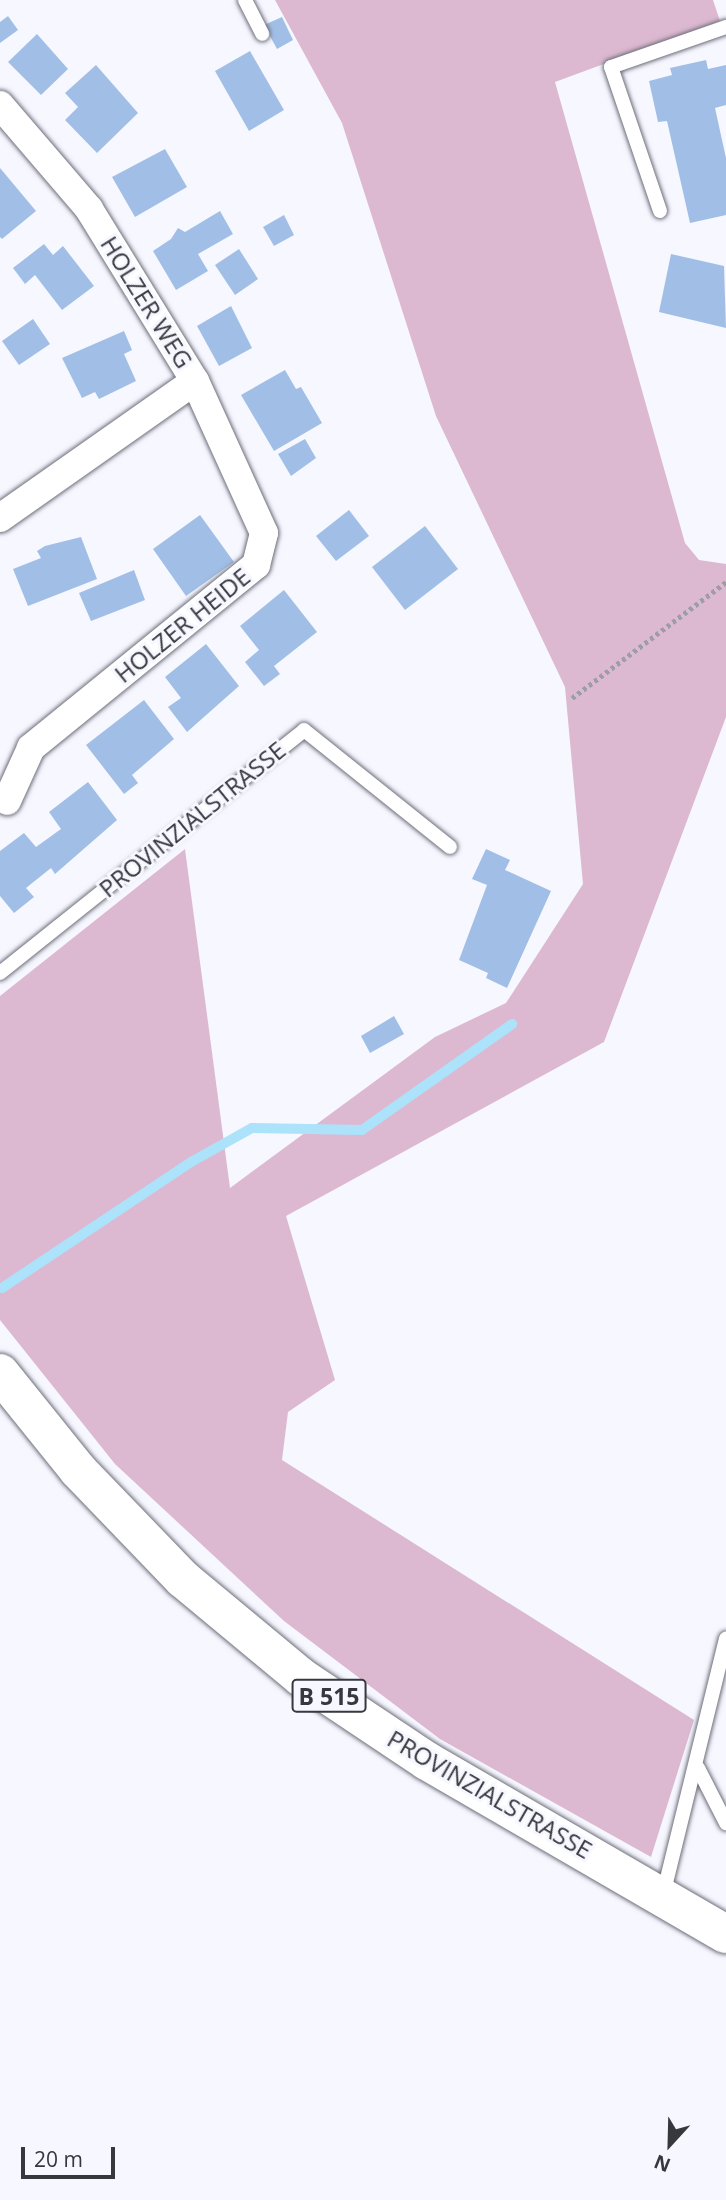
<!DOCTYPE html>
<html>
<head>
<meta charset="utf-8">
<style>
  body { margin:0 }
  #map { position:relative; width:726px; height:2200px; overflow:hidden; background:#f6f7ff; font-family:"Open Sans",sans-serif }
  div>[style] { position:absolute }
  .green>* { inset:0; background:#dcb9d0 }
  .stream>* { height:10px; margin:-5px; padding:0 5px; transform-origin:5px; border-radius:5px; background:#ace2fa }
  .building>* { inset:0; background:#a1bfe6 }
  .path>* { height:4.5px; margin-top:-2.25px; transform-origin:0; background:repeating-linear-gradient(90deg,#9d9ea5 0 3.5px,transparent 0 7px) }
  .roads { filter:drop-shadow(0 0 2px #6d6e7a) drop-shadow(0 0 2px #6d6e7a) }
  .service>* { height:14px; margin:-7px; padding:0 7px; transform-origin:7px; border-radius:7px; background:#fff }
  .minor>* { height:28px; margin:-14px; padding:0 14px; transform-origin:14px; border-radius:14px; background:#fff }
  .primary>* { height:38px; margin:-19px; padding:0 19px; transform-origin:19px; border-radius:19px; background:#fff }
  span { translate:-50% -50%; white-space:nowrap; text-align:center; line-height:1.15; -webkit-text-stroke:6px #f6f7ff; paint-order:stroke }
  .shield-label span { padding:2px 5px; background:#f6f7ff; border:2px solid; border-radius:5px; -webkit-text-stroke-width:0 }
  .shield-label { font-size:23px; color:#37383d; font-weight:700 }
  .street-label { font-size:24px; color:#37383d }
  .north { position:absolute; left:635px; top:2109px; width:70px; height:70px; -webkit-text-stroke:5px #f6f7ff; paint-order:stroke; rotate:202deg; font-size:19px; font-weight:700; line-height:28px; text-align:center; color:#37383d }
  .north::after { content:''; display:block; margin:auto; width:24px; height:32px; background:#37383d; clip-path:polygon(50% 0,100% 100%,50% 72%,0 100%) }
  .scale { position:absolute; left:21px; top:2147px; width:94px; height:32px; box-sizing:border-box; border:4px solid #37383d; border-top:0; padding-left:9px; font-size:21px; line-height:24px; white-space:nowrap; color:#37383d; -webkit-text-stroke:5px #f6f7ff; paint-order:stroke }
</style>
</head>
<body>
<div id="map">
  <div class="green">
    <div style="clip-path:polygon(275px 0,713px 0,720px 21px,555px 82px,685px 543px,699px 560px,726px 564px,726px 717px,604px 1042px,286px 1216px,335px 1380px,288px 1412px,282px 1460px,694px 1720px,651px 1857px,440px 1739px,284px 1621px,115px 1464px,0 1320px,0 996px,185px 849px,230px 1188px,435px 1037px,506px 1003px,583px 884px,565px 687px,436px 416px,342px 123px)"></div>
  </div>
  <div class="stream">
    <div style="left:2px;top:1288px;width:227px;rotate:-33.7deg"></div>
    <div style="left:191px;top:1162px;width:70px;rotate:-29.1deg"></div>
    <div style="left:252px;top:1128px;width:110px;rotate:1deg"></div>
    <div style="left:362px;top:1130px;width:184px;rotate:-35.2deg"></div>
  </div>
  <div class="building">
    <div style="clip-path:polygon(8px 16px,18px 30px,0 43px,0 22px)"></div>
    <div style="clip-path:polygon(282px 17px,293px 40px,277px 49px,264px 25px)"></div>
    <div style="clip-path:polygon(37px 34px,68px 69px,41px 95px,8px 62px)"></div>
    <div style="clip-path:polygon(250px 51px,284px 110px,249px 131px,215px 71px)"></div>
    <div style="clip-path:polygon(706px 60px,708px 69px,726px 65px,726px 105px,715px 108px,726px 158px,726px 215px,690px 223px,667px 121px,658px 122px,649px 81px,672px 75px,670px 68px)"></div>
    <div style="clip-path:polygon(96px 65px,138px 113px,97px 153px,65px 120px,78px 107px,65px 93px)"></div>
    <div style="clip-path:polygon(165px 149px,187px 187px,135px 217px,112px 177px)"></div>
    <div style="clip-path:polygon(0 168px,36px 211px,2px 239px,0 237px)"></div>
    <div style="clip-path:polygon(220px 211px,233px 234px,198px 254px,208px 271px,176px 290px,153px 251px,171px 239px,178px 228px,185px 232px)"></div>
    <div style="clip-path:polygon(284px 215px,294px 235px,274px 246px,263px 227px)"></div>
    <div style="clip-path:polygon(44px 244px,53px 255px,63px 246px,94px 286px,62px 310px,35px 275px,25px 284px,13px 268px)"></div>
    <div style="clip-path:polygon(239px 249px,258px 279px,235px 295px,215px 265px)"></div>
    <div style="clip-path:polygon(671px 254px,724px 266px,726px 328px,659px 312px)"></div>
    <div style="clip-path:polygon(231px 306px,252px 348px,219px 366px,197px 326px)"></div>
    <div style="clip-path:polygon(33px 319px,50px 344px,19px 365px,2px 341px)"></div>
    <div style="clip-path:polygon(124px 331px,132px 350px,124px 354px,136px 381px,99px 399px,95px 392px,82px 398px,62px 358px)"></div>
    <div style="clip-path:polygon(285px 370px,296px 389px,301px 387px,322px 423px,274px 451px,241px 395px)"></div>
    <div style="clip-path:polygon(305px 439px,316px 458px,291px 476px,278px 454px)"></div>
    <div style="clip-path:polygon(349px 510px,369px 536px,336px 561px,316px 536px)"></div>
    <div style="clip-path:polygon(200px 515px,234px 562px,186px 596px,153px 549px)"></div>
    <div style="clip-path:polygon(425px 526px,458px 569px,405px 610px,372px 567px)"></div>
    <div style="clip-path:polygon(81px 537px,97px 579px,28px 606px,13px 569px,41px 558px,37px 551px,45px 546px)"></div>
    <div style="clip-path:polygon(134px 570px,145px 600px,91px 621px,79px 593px)"></div>
    <div style="clip-path:polygon(284px 590px,317px 632px,274px 666px,280px 674px,264px 686px,245px 662px,259px 650px,240px 626px)"></div>
    <div style="clip-path:polygon(206px 644px,239px 686px,187px 732px,168px 707px,181px 698px,165px 677px)"></div>
    <div style="clip-path:polygon(144px 700px,174px 739px,132px 775px,138px 783px,124px 794px,86px 745px)"></div>
    <div style="clip-path:polygon(88px 782px,117px 820px,55px 874px,51px 868px,26px 888px,34px 897px,14px 913px,0 896px,0 851px,24px 833px,36px 847px,61px 829px,49px 812px)"></div>
    <div style="clip-path:polygon(486px 849px,510px 860px,505px 870px,551px 891px,507px 988px,486px 978px,488px 973px,459px 960px,487px 885px,472px 879px)"></div>
    <div style="clip-path:polygon(394px 1016px,404px 1034px,370px 1053px,361px 1036px)"></div>
  </div>
  <div class="path">
    <div style="left:572px;top:698px;width:193px;rotate:-37deg"></div>
  </div>
  <div class="roads">
    <div class="service">
      <div style="left:245px;top:0;width:38px;rotate:63deg"></div>
      <div style="left:660px;top:211px;width:152px;rotate:-108.8deg"></div>
      <div style="left:611px;top:67px;width:122px;rotate:-19.2deg"></div>
      <div style="left:0;top:973px;width:389px;rotate:-38.6deg"></div>
      <div style="left:304px;top:730px;width:187px;rotate:38.7deg"></div>
      <div style="left:698px;top:1768px;width:62px;rotate:63deg"></div>
      <div style="left:663px;top:1895px;width:264px;rotate:-76.2deg"></div>
    </div>
    <div class="minor">
      <div style="left:0;top:105px;width:137px;rotate:49.4deg"></div>
      <div style="left:89px;top:209px;width:202px;rotate:58.4deg"></div>
      <div style="left:195px;top:381px;width:167px;rotate:65.6deg"></div>
      <div style="left:264px;top:533px;width:33px;rotate:104deg"></div>
      <div style="left:256px;top:565px;width:290px;rotate:140.9deg"></div>
      <div style="left:31px;top:748px;width:58px;rotate:114.4deg"></div>
      <div style="left:0;top:518px;width:238px;rotate:-35.1deg"></div>
    </div>
    <div class="primary">
      <div style="left:0;top:1373px;width:124px;rotate:51.2deg"></div>
      <div style="left:78px;top:1470px;width:151px;rotate:46.1deg"></div>
      <div style="left:183px;top:1579px;width:153px;rotate:39.7deg"></div>
      <div style="left:301px;top:1677px;width:151px;rotate:33.7deg"></div>
      <div style="left:427px;top:1761px;width:345px;rotate:30.1deg"></div>
    </div>
  </div>
  <div class="shield-label">
    <span style="left:329px;top:1696px">B 515</span>
  </div>
  <div class="street-label">
    <span style="left:147px;top:302px;rotate:58deg">HOLZER WEG</span>
    <span style="left:182px;top:625px;rotate:-39deg">HOLZER HEIDE</span>
    <span style="left:192px;top:819px;rotate:-39deg">PROVINZIALSTRASSE</span>
    <span style="left:490px;top:1794px;rotate:30deg">PROVINZIALSTRASSE</span>
  </div>
  <div class="north">N</div>
  <div class="scale">20 m</div>
</div>
</body>
</html>
